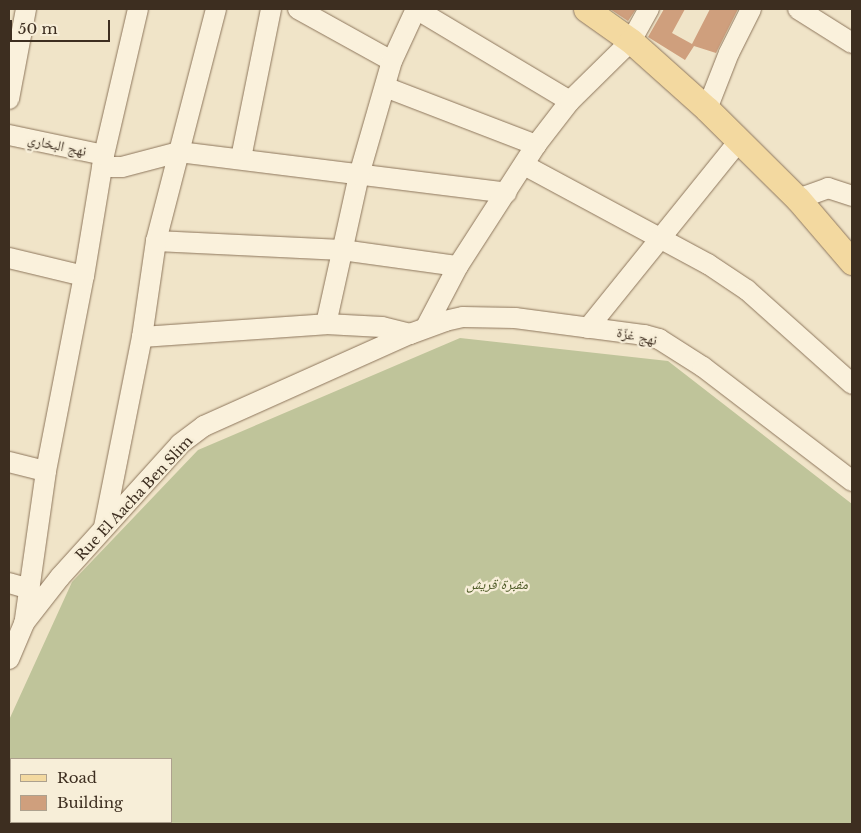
<!DOCTYPE html>
<html>
<head>
<meta charset="utf-8">
<style>
  body { margin:0 }
  #map { position:relative; width:861px; height:833px; overflow:hidden; background:#f0e4c8; font-family:"Libre Baskerville","Noto Naskh Arabic",serif }
  div>[style] { position:absolute }
  .cemetery>* { inset:0; background:#bfc49a }
  .building>* { inset:0; background:#cf9f7d }
  .roads { filter:drop-shadow(0 0 1px #8d765c) drop-shadow(0 0 1px #8d765c) }
  .minor>* { height:20px; margin:-10px; padding:0 10px; transform-origin:10px; border-radius:10px; background:#faf1dc }
  .major>* { height:25px; margin:-12.5px; padding:0 12.5px; transform-origin:12.5px; border-radius:12.5px; background:#f3d9a0 }
  span { translate:-50% -50%; white-space:nowrap; text-align:center; line-height:1.15; -webkit-text-stroke:4.5px #f7eed8; paint-order:stroke }
  .street-label { font-size:14px; color:#3d2e20 }
  .park-label { font-size:14px; color:#4d5a26; font-style:italic }
  .frame { position:absolute; inset:0; border:10px solid #3d2e20; pointer-events:none }
  .legend { position:absolute; left:10px; top:758px; width:162px; height:65px; box-sizing:border-box; background:#f7eed8; border:1px solid #ada18e; margin:0; padding:6px 9px; list-style:none; font-size:15px; color:#3d2e20 }
  .legend li { display:flex; align-items:center; gap:10px; height:25px }
  .legend b { width:25px; border:1px solid #ada18e }
  .scale { position:absolute; left:10px; top:20px; width:100px; height:22px; box-sizing:border-box; border:2px solid #3d2e20; border-top:0; padding-left:6px; font-size:15px; line-height:18px; white-space:nowrap; color:#3d2e20; -webkit-text-stroke:4px #f7eed8; paint-order:stroke }
</style>
</head>
<body>
<div id="map">
  <div class="cemetery">
    <div style="clip-path:polygon(evenodd,460px 338px,668px 361px,852px 504px,852px 824px,9px 824px,9px 720px,72px 582px,198px 450px,460px 338px,11px 759px,171px 759px,171px 822px,11px 822px,11px 759px)"></div>
  </div>
  <div class="building">
    <div style="clip-path:polygon(610px 9px,636px 9px,628px 21px)"></div>
    <div style="clip-path:polygon(664px 9px,685px 9px,672px 33px,692px 44px,710px 9px,738px 9px,716px 53px,694px 46px,685px 60px,648px 37px)"></div>
  </div>
  <div class="roads">
    <div class="minor">
      <div style="left:298px;top:9px;width:107px;rotate:29deg"></div>
      <div style="left:416px;top:9px;width:179px;rotate:30.9deg"></div>
      <div style="left:798px;top:9px;width:64px;rotate:32.2deg"></div>
      <div style="left:385px;top:87px;width:162px;rotate:21deg"></div>
      <div style="left:9px;top:99px;width:92px;rotate:-79.3deg"></div>
      <div style="left:707px;top:109px;width:60px;rotate:-68.6deg"></div>
      <div style="left:729px;top:53px;width:49px;rotate:-63.4deg"></div>
      <div style="left:9px;top:135px;width:97px;rotate:11.9deg"></div>
      <div style="left:241px;top:158px;width:152px;rotate:-78.6deg"></div>
      <div style="left:524px;top:165px;width:209px;rotate:28.3deg"></div>
      <div style="left:708px;top:264px;width:47px;rotate:33.7deg"></div>
      <div style="left:747px;top:290px;width:141px;rotate:41.8deg"></div>
      <div style="left:102px;top:167px;width:20px"></div>
      <div style="left:122px;top:167px;width:59px;rotate:-14.7deg"></div>
      <div style="left:179px;top:152px;width:330px;rotate:7.1deg"></div>
      <div style="left:798px;top:199px;width:32px;rotate:-20deg"></div>
      <div style="left:828px;top:188px;width:25px;rotate:18deg"></div>
      <div style="left:156px;top:241px;width:186px;rotate:2.8deg"></div>
      <div style="left:342px;top:250px;width:117px;rotate:7.9deg"></div>
      <div style="left:9px;top:258px;width:77px;rotate:13.5deg"></div>
      <div style="left:326px;top:324px;width:153px;rotate:-77.5deg"></div>
      <div style="left:359px;top:175px;width:119px;rotate:-73.9deg"></div>
      <div style="left:392px;top:61px;width:57px;rotate:-65.2deg"></div>
      <div style="left:426px;top:327px;width:69px;rotate:-62.3deg"></div>
      <div style="left:458px;top:266px;width:144px;rotate:-57.2deg"></div>
      <div style="left:536px;top:145px;width:56px;rotate:-52.3deg"></div>
      <div style="left:570px;top:101px;width:86px;rotate:-44.5deg"></div>
      <div style="left:631px;top:41px;width:37px;rotate:-61deg"></div>
      <div style="left:588px;top:328px;width:240px;rotate:-51.1deg"></div>
      <div style="left:142px;top:337px;width:184px;rotate:-4deg"></div>
      <div style="left:326px;top:324px;width:56px;rotate:3.1deg"></div>
      <div style="left:382px;top:327px;width:29px;rotate:14deg"></div>
      <div style="left:9px;top:462px;width:38px;rotate:14deg"></div>
      <div style="left:104px;top:527px;width:194px;rotate:-78.7deg"></div>
      <div style="left:142px;top:337px;width:97px;rotate:-81.7deg"></div>
      <div style="left:156px;top:241px;width:240px;rotate:-75.5deg"></div>
      <div style="left:9px;top:583px;width:22px;rotate:16deg"></div>
      <div style="left:25px;top:619px;width:149px;rotate:-81.9deg"></div>
      <div style="left:46px;top:471px;width:199px;rotate:-79deg"></div>
      <div style="left:84px;top:276px;width:123px;rotate:-80.6deg"></div>
      <div style="left:104px;top:155px;width:150px;rotate:-76.9deg"></div>
      <div style="left:9px;top:659px;width:39px;rotate:-67deg"></div>
      <div style="left:24px;top:623px;width:58px;rotate:-52deg"></div>
      <div style="left:60px;top:577px;width:179px;rotate:-47.9deg"></div>
      <div style="left:180px;top:444px;width:30px;rotate:-37deg"></div>
      <div style="left:204px;top:426px;width:226px;rotate:-24.1deg"></div>
      <div style="left:410px;top:334px;width:37px;rotate:-20deg"></div>
      <div style="left:445px;top:321px;width:18px;rotate:-13deg"></div>
      <div style="left:463px;top:317px;width:52px;rotate:1.1deg"></div>
      <div style="left:515px;top:318px;width:131px;rotate:7.5deg"></div>
      <div style="left:645px;top:335px;width:15px;rotate:16deg"></div>
      <div style="left:659px;top:339px;width:52px;rotate:32.5deg"></div>
      <div style="left:703px;top:367px;width:188px;rotate:37.4deg"></div>
    </div>
    <div class="major">
      <div style="left:586px;top:9px;width:55px;rotate:35.4deg"></div>
      <div style="left:631px;top:41px;width:102px;rotate:41.8deg"></div>
      <div style="left:707px;top:109px;width:128px;rotate:44.7deg"></div>
      <div style="left:798px;top:199px;width:83px;rotate:49.4deg"></div>
    </div>
  </div>
  <div class="street-label">
    <span style="left:57px;top:145px;rotate:12deg">نهج البخاري</span>
    <span style="left:637px;top:336px;rotate:12deg">نهج غزّة</span>
    <span style="left:134px;top:498px;rotate:-47deg">Rue El Aacha Ben Slim</span>
  </div>
  <div class="park-label">
    <span style="left:497px;top:584px">مقبرة قريش</span>
  </div>
  <div class="frame"></div>
  <ul class="legend">
  <li><b style="height:6px;background:#f3d9a0"></b>Road</li>
  <li><b style="height:14px;background:#cf9f7d"></b>Building</li>
  </ul>
  <div class="scale">50 m</div>
</div>
</body>
</html>
